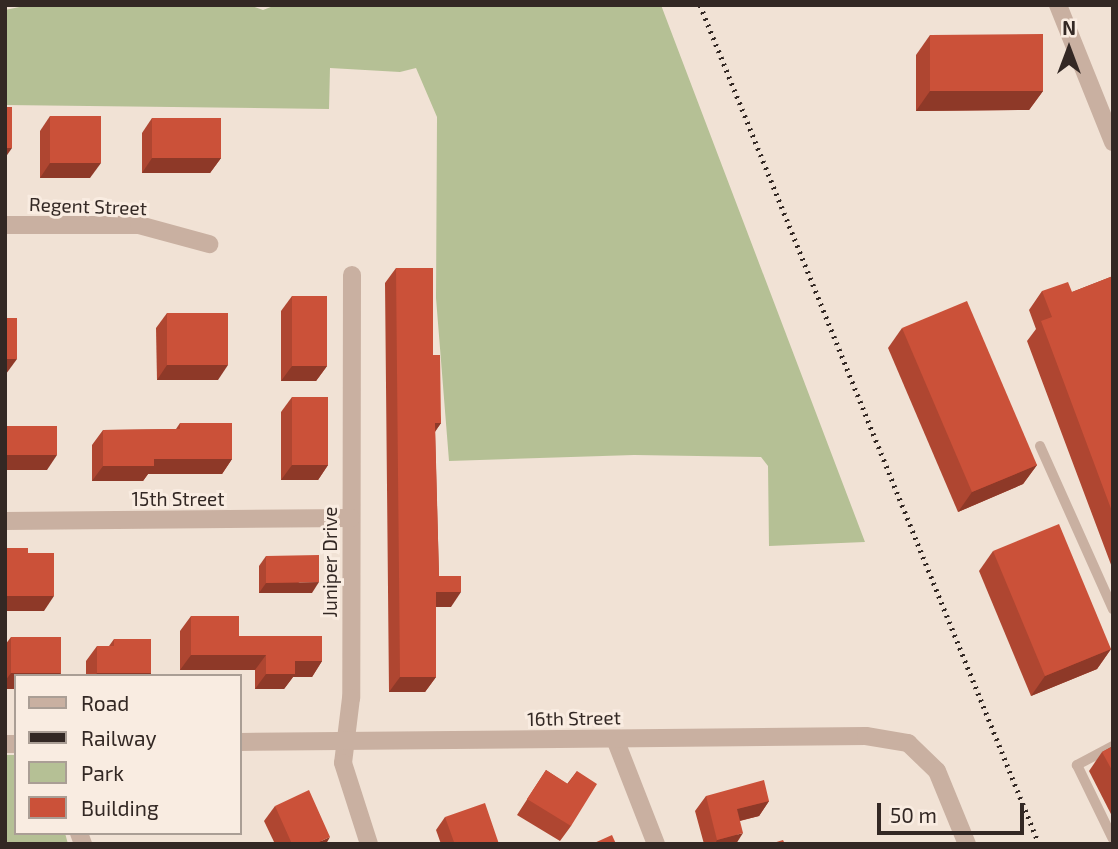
<!DOCTYPE html>
<html>
<head>
<meta charset="utf-8">
<style>
  body { margin:0 }
  #map { position:relative; width:1118px; height:849px; overflow:hidden; background:#f1e2d5; font-family:"Exo 2",sans-serif }
  div>[style] { position:absolute }
  .green>* { inset:0; background:#b5c095 }
  .lane>* { height:10px; margin:-5px; padding:0 5px; transform-origin:5px; border-radius:5px; background:#c9b0a1 }
  .street>* { height:18px; margin:-9px; padding:0 9px; transform-origin:9px; border-radius:9px; background:#c9b0a1 }
  .rail>* { height:5px; margin-top:-2.5px; transform-origin:0; background:repeating-linear-gradient(90deg,#332824 0 2px,transparent 0 7px) }
  .wall>* { inset:0; background:#af4631 }
  .shaded-wall>* { inset:0; background:#8e3928 }
  .building>* { inset:0; background:#cb5139 }
  span { translate:-50% -50%; white-space:nowrap; text-align:center; line-height:1.15; -webkit-text-stroke:6px #f9ece1; paint-order:stroke }
  .street-label { font-size:19px; color:#332824 }
  .frame { position:absolute; inset:0; border:7px solid #332824; pointer-events:none }
  .legend { position:absolute; left:14px; top:674px; width:228px; height:161px; box-sizing:border-box; background:#f9ece1; border:2px solid #aa9e95; margin:0; padding:9px 12px; list-style:none; font-size:21px; color:#332824 }
  .legend li { display:flex; align-items:center; gap:14px; height:35px }
  .legend b { width:35px; border:2px solid #aa9e95 }
  .north { position:absolute; left:1034px; top:14px; width:70px; height:70px; -webkit-text-stroke:5px #f9ece1; paint-order:stroke; rotate:0deg; font-size:19px; font-weight:700; line-height:28px; text-align:center; color:#332824 }
  .north::after { content:''; display:block; margin:auto; width:24px; height:32px; background:#332824; clip-path:polygon(50% 0,100% 100%,50% 72%,0 100%) }
  .scale { position:absolute; left:877px; top:803px; width:147px; height:32px; box-sizing:border-box; border:4px solid #332824; border-top:0; padding-left:9px; font-size:21px; line-height:24px; white-space:nowrap; color:#332824; -webkit-text-stroke:5px #f9ece1; paint-order:stroke }
</style>
</head>
<body>
<div id="map">
  <div class="green">
    <div style="clip-path:polygon(29px 5px,249px 5px,263px 10px,276px 5px,661px 5px,865px 542px,769px 546px,768px 466px,761px 457px,634px 455px,449px 461px,436px 298px,437px 117px,416px 68px,400px 72px,330px 68px,329px 109px,5px 105px,5px 10px)"></div>
    <div style="clip-path:polygon(5px 755px,16px 755px,16px 833px,65px 833px,68px 844px,5px 844px)"></div>
  </div>
  <div class="lane">
    <div style="left:1040px;top:446px;width:179px;rotate:65.9deg"></div>
    <div style="left:1113px;top:746px;width:41px;rotate:152.2deg"></div>
    <div style="left:1077px;top:765px;width:82px;rotate:64.1deg"></div>
  </div>
  <div class="street">
    <div style="left:1058px;top:5px;width:148px;rotate:68.1deg"></div>
    <div style="left:5px;top:225px;width:134px"></div>
    <div style="left:139px;top:225px;width:73px;rotate:15.2deg"></div>
    <div style="left:352px;top:275px;width:423px;rotate:90.1deg"></div>
    <div style="left:351px;top:698px;width:65px;rotate:97deg"></div>
    <div style="left:343px;top:763px;width:85px;rotate:72.2deg"></div>
    <div style="left:5px;top:521px;width:346px;rotate:-0.5deg"></div>
    <div style="left:615px;top:739px;width:113px;rotate:68.7deg"></div>
    <div style="left:240px;top:742px;width:626px;rotate:-0.55deg"></div>
    <div style="left:866px;top:736px;width:43px;rotate:9.5deg"></div>
    <div style="left:908px;top:743px;width:40px;rotate:44deg"></div>
    <div style="left:937px;top:771px;width:79px;rotate:67.7deg"></div>
    <div style="left:5px;top:744px;width:11px"></div>
    <div style="left:79px;top:833px;width:12px;rotate:70deg"></div>
  </div>
  <div class="rail">
    <div style="left:700px;top:5px;width:905px;rotate:68deg"></div>
  </div>
  <div class="wall">
    <div style="clip-path:polygon(930px 35px,1043px 91px,1029px 110px,916px 111px,916px 55px)"></div>
    <div style="clip-path:polygon(50px 116px,90px 178px,40px 178px,40px 131px)"></div>
    <div style="clip-path:polygon(152px 118px,221px 158px,210px 173px,142px 173px,142px 133px)"></div>
    <div style="clip-path:polygon(396px 268px,433px 355px,441px 423px,435px 432px,439px 576px,451px 607px,436px 607px,436px 677px,425px 692px,389px 692px,385px 283px)"></div>
    <div style="clip-path:polygon(1113px 276px,1113px 570px,1027px 341px,1036px 329px,1029px 310px,1042px 291px,1072px 292px)"></div>
    <div style="clip-path:polygon(292px 296px,327px 366px,316px 381px,281px 381px,281px 311px)"></div>
    <div style="clip-path:polygon(167px 313px,218px 380px,157px 380px,156px 328px)"></div>
    <div style="clip-path:polygon(902px 328px,1037px 465px,1023px 484px,958px 512px,888px 348px)"></div>
    <div style="clip-path:polygon(292px 397px,328px 465px,318px 480px,281px 480px,281px 412px)"></div>
    <div style="clip-path:polygon(180px 423px,232px 459px,222px 474px,148px 474px,143px 481px,92px 481px,92px 445px,103px 430px,176px 429px)"></div>
    <div style="clip-path:polygon(993px 551px,1111px 649px,1097px 669px,1031px 696px,979px 571px)"></div>
    <div style="clip-path:polygon(266px 556px,312px 593px,259px 593px,259px 566px)"></div>
    <div style="clip-path:polygon(191px 616px,239px 636px,322px 661px,312px 677px,293px 677px,284px 689px,255px 689px,255px 670px,180px 670px,180px 631px)"></div>
    <div style="clip-path:polygon(11px 637px,61px 673px,59px 676px,16px 676px,16px 689px,5px 689px,5px 645px)"></div>
    <div style="clip-path:polygon(114px 639px,151px 673px,150px 676px,86px 676px,86px 661px,97px 646px,109px 646px)"></div>
    <div style="clip-path:polygon(1113px 746px,1113px 818px,1089px 771px,1102px 752px)"></div>
    <div style="clip-path:polygon(546px 770px,567px 784px,577px 771px,571px 826px,560px 841px,517px 815px)"></div>
    <div style="clip-path:polygon(706px 796px,769px 801px,759px 816px,740px 821px,736px 844px,704px 844px,695px 811px)"></div>
    <div style="clip-path:polygon(275px 806px,326px 844px,275px 844px,264px 821px)"></div>
    <div style="clip-path:polygon(445px 817px,499px 844px,441px 844px,436px 830px)"></div>
  </div>
  <div class="shaded-wall">
    <div style="clip-path:polygon(930px 91px,1043px 91px,1029px 110px,916px 111px)"></div>
    <div style="clip-path:polygon(5px 148px,12px 148px,5px 158px)"></div>
    <div style="clip-path:polygon(152px 158px,221px 158px,210px 173px,142px 173px)"></div>
    <div style="clip-path:polygon(50px 163px,101px 163px,90px 178px,40px 178px)"></div>
    <div style="clip-path:polygon(5px 359px,17px 359px,6px 374px,5px 374px)"></div>
    <div style="clip-path:polygon(167px 365px,228px 365px,218px 380px,157px 380px)"></div>
    <div style="clip-path:polygon(292px 366px,327px 366px,316px 381px,281px 381px)"></div>
    <div style="clip-path:polygon(435px 423px,441px 423px,430px 438px)"></div>
    <div style="clip-path:polygon(5px 455px,57px 455px,47px 470px,5px 470px)"></div>
    <div style="clip-path:polygon(154px 459px,232px 459px,222px 474px,148px 474px,143px 481px,92px 481px,103px 466px)"></div>
    <div style="clip-path:polygon(292px 465px,328px 465px,318px 480px,281px 480px)"></div>
    <div style="clip-path:polygon(1037px 465px,1023px 484px,958px 512px,972px 492px)"></div>
    <div style="clip-path:polygon(319px 582px,312px 593px,259px 593px,266px 583px)"></div>
    <div style="clip-path:polygon(436px 592px,461px 592px,451px 607px,425px 607px)"></div>
    <div style="clip-path:polygon(5px 596px,54px 596px,44px 611px,5px 611px)"></div>
    <div style="clip-path:polygon(1111px 649px,1097px 669px,1031px 696px,1045px 676px)"></div>
    <div style="clip-path:polygon(191px 655px,266px 655px,255px 670px,180px 670px)"></div>
    <div style="clip-path:polygon(295px 661px,322px 661px,312px 677px,293px 677px,284px 689px,255px 689px,266px 674px)"></div>
    <div style="clip-path:polygon(11px 673px,61px 673px,59px 676px,16px 676px,16px 689px,5px 689px,5px 681px)"></div>
    <div style="clip-path:polygon(97px 673px,151px 673px,150px 676px,95px 676px)"></div>
    <div style="clip-path:polygon(400px 677px,436px 677px,425px 692px,389px 692px)"></div>
    <div style="clip-path:polygon(769px 801px,759px 816px,726px 824px,737px 809px)"></div>
    <div style="clip-path:polygon(743px 833px,736px 844px,715px 844px,717px 840px)"></div>
    <div style="clip-path:polygon(330px 837px,326px 844px,318px 844px,319px 842px)"></div>
  </div>
  <div class="building">
    <div style="clip-path:polygon(1043px 34px,1043px 91px,930px 91px,930px 35px)"></div>
    <div style="clip-path:polygon(5px 107px,12px 107px,12px 148px,5px 148px)"></div>
    <div style="clip-path:polygon(50px 116px,101px 116px,101px 163px,50px 163px)"></div>
    <div style="clip-path:polygon(152px 118px,221px 118px,221px 158px,152px 158px)"></div>
    <div style="clip-path:polygon(396px 268px,433px 268px,433px 355px,440px 355px,441px 423px,435px 423px,439px 576px,461px 576px,461px 592px,436px 592px,436px 677px,400px 677px)"></div>
    <div style="clip-path:polygon(1113px 276px,1113px 514px,1041px 321px,1052px 317px,1042px 291px,1068px 282px,1072px 292px)"></div>
    <div style="clip-path:polygon(292px 296px,327px 296px,327px 366px,292px 366px)"></div>
    <div style="clip-path:polygon(967px 301px,1037px 465px,972px 492px,902px 328px)"></div>
    <div style="clip-path:polygon(167px 313px,228px 313px,228px 365px,167px 365px)"></div>
    <div style="clip-path:polygon(5px 318px,17px 318px,17px 359px,5px 359px)"></div>
    <div style="clip-path:polygon(292px 397px,328px 397px,328px 465px,292px 465px)"></div>
    <div style="clip-path:polygon(180px 423px,232px 423px,232px 459px,154px 459px,154px 466px,103px 466px,103px 430px,180px 429px)"></div>
    <div style="clip-path:polygon(5px 426px,57px 426px,57px 455px,5px 455px)"></div>
    <div style="clip-path:polygon(1059px 524px,1111px 649px,1045px 676px,993px 551px)"></div>
    <div style="clip-path:polygon(5px 548px,28px 548px,28px 553px,54px 553px,54px 596px,5px 596px)"></div>
    <div style="clip-path:polygon(319px 555px,319px 582px,266px 583px,266px 556px)"></div>
    <div style="clip-path:polygon(191px 616px,239px 616px,239px 636px,322px 636px,322px 661px,295px 661px,295px 674px,266px 674px,266px 655px,191px 655px)"></div>
    <div style="clip-path:polygon(11px 637px,61px 637px,61px 673px,11px 673px)"></div>
    <div style="clip-path:polygon(114px 639px,151px 639px,151px 673px,97px 673px,97px 646px,114px 646px)"></div>
    <div style="clip-path:polygon(1113px 746px,1113px 772px,1102px 752px)"></div>
    <div style="clip-path:polygon(546px 770px,568px 784px,577px 771px,597px 784px,571px 826px,527px 799px)"></div>
    <div style="clip-path:polygon(764px 780px,769px 801px,737px 809px,743px 833px,717px 840px,706px 796px)"></div>
    <div style="clip-path:polygon(309px 790px,330px 837px,319px 842px,320px 844px,292px 844px,275px 806px)"></div>
    <div style="clip-path:polygon(485px 803px,499px 844px,447px 844px,454px 842px,445px 817px)"></div>
    <div style="clip-path:polygon(612px 835px,616px 844px,592px 844px)"></div>
    <div style="clip-path:polygon(783px 840px,785px 844px,770px 844px)"></div>
  </div>
  <div class="street-label">
    <span style="left:88px;top:206px;rotate:2deg">Regent Street</span>
    <span style="left:178px;top:499px">15th Street</span>
    <span style="left:330px;top:562px;rotate:-90deg">Juniper Drive</span>
    <span style="left:574px;top:718px;rotate:-1deg">16th Street</span>
  </div>
  <div class="frame"></div>
  <ul class="legend">
  <li><b style="height:9px;background:#c9b0a1"></b>Road</li>
  <li><b style="height:9px;background:#332824"></b>Railway</li>
  <li><b style="height:19px;background:#b5c095"></b>Park</li>
  <li><b style="height:19px;background:#cb5139"></b>Building</li>
  </ul>
  <div class="north">N</div>
  <div class="scale">50 m</div>
</div>
</body>
</html>
